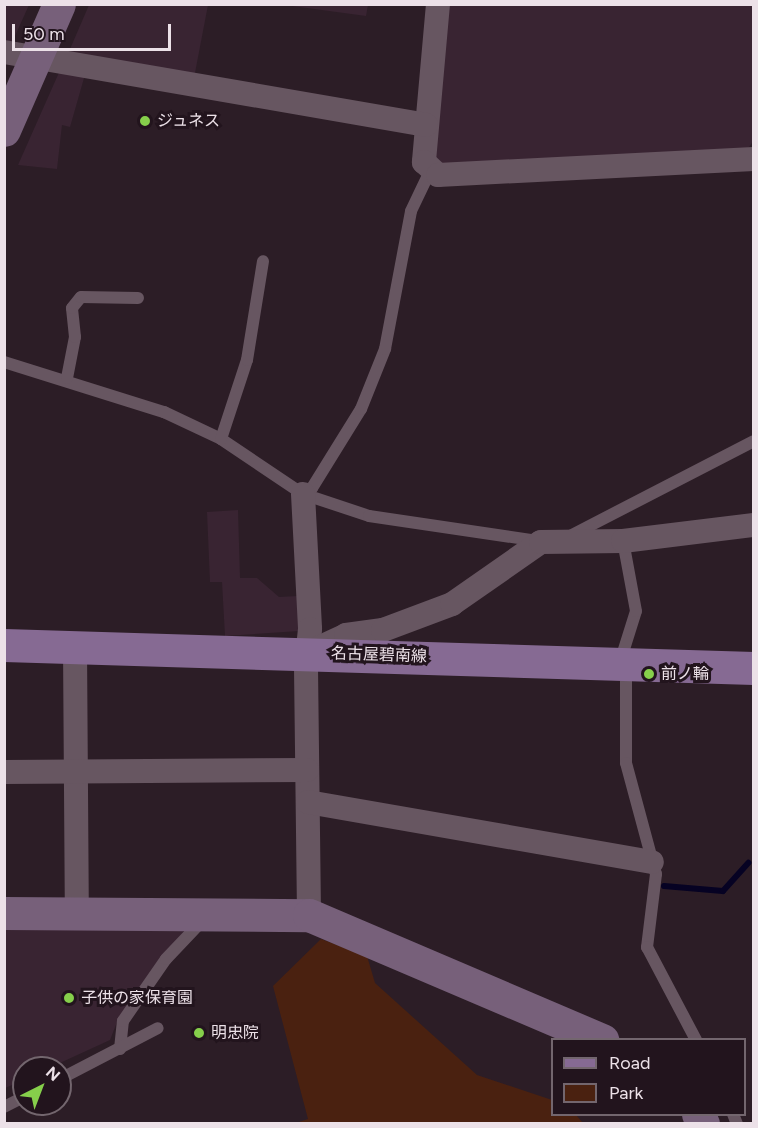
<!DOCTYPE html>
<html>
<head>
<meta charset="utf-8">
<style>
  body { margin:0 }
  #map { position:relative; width:758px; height:1128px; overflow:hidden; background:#2c1d26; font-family:Figtree,"Noto Sans JP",sans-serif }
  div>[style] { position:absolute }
  .built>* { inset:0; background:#392432 }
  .green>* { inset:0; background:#4a2110 }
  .stream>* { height:6px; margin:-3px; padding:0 3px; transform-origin:3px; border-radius:3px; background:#060223 }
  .lane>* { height:12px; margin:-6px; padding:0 6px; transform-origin:6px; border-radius:6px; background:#675661 }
  .street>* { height:24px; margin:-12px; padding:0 12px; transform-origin:12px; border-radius:12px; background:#675661 }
  .secondary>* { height:33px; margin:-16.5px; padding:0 16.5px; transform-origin:16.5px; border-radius:16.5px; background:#77607a }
  .primary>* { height:33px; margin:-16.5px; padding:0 16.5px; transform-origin:16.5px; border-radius:16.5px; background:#866a93 }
  .dots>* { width:16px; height:16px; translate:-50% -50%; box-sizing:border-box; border:3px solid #22141d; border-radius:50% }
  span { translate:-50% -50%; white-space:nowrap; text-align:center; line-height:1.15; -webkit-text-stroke:6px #22141d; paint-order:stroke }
  .poi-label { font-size:16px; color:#ece1e8 }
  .left { translate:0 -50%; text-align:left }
  .street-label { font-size:16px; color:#ece1e8 }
  .frame { position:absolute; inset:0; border:6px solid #ece1e8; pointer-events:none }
  .legend { position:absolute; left:551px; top:1038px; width:195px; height:78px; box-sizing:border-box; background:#22141d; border:2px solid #73666e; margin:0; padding:8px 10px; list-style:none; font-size:18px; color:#ece1e8 }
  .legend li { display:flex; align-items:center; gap:12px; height:30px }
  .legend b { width:30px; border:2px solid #73666e }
  .north { position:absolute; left:12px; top:1056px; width:60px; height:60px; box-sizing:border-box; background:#22141d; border:2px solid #73666e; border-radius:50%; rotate:42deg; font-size:16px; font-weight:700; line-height:24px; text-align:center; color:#ece1e8 }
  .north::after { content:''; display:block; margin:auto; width:21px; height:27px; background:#86cf4b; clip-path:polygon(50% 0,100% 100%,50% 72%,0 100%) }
  .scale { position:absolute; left:12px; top:24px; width:159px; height:27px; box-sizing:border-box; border:3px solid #ece1e8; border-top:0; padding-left:8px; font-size:18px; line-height:21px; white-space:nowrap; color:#ece1e8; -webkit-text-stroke:4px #22141d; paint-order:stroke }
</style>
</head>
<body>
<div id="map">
  <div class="built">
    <div style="clip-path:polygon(4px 5px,29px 5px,10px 47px,5px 46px)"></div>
    <div style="clip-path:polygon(89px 5px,208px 5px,194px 78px,67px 56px)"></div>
    <div style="clip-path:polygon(285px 5px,368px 4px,368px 5px,366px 16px)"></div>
    <div style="clip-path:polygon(445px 5px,753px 5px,754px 140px,747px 150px,443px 168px,433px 159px)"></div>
    <div style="clip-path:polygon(61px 68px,86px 71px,70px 127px,62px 125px,57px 169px,18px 165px)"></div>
    <div style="clip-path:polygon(238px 510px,240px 578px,257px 578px,279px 597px,298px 596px,299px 631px,225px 636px,222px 582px,210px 582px,207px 512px)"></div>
    <div style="clip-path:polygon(187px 927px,119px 1017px,110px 1040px,49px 1068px,24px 1068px,24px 1080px,5px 1088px,4px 929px)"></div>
  </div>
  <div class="green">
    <div style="clip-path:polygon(321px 939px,367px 956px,375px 983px,477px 1075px,552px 1100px,552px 1114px,576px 1115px,583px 1123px,296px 1123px,308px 1119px,273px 986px)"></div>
  </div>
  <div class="stream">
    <div style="left:664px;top:886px;width:59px;rotate:4.8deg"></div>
    <div style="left:723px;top:891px;width:38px;rotate:-48deg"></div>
  </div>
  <div class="lane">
    <div style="left:4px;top:362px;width:168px;rotate:17.4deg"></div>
    <div style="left:164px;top:412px;width:63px;rotate:25.3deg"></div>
    <div style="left:221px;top:439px;width:99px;rotate:33.9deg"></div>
    <div style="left:303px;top:494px;width:70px;rotate:18.4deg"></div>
    <div style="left:369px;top:516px;width:172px;rotate:8.4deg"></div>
    <div style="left:67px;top:378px;width:42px;rotate:-79deg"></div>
    <div style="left:75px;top:337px;width:29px;rotate:-96deg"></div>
    <div style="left:72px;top:308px;width:14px;rotate:-51deg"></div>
    <div style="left:81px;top:297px;width:57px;rotate:1deg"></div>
    <div style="left:221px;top:439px;width:83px;rotate:-71.8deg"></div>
    <div style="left:247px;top:360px;width:100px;rotate:-80.8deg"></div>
    <div style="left:303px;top:494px;width:11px;rotate:-34deg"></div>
    <div style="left:312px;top:488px;width:93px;rotate:-58.2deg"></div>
    <div style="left:361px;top:409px;width:65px;rotate:-68.2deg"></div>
    <div style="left:385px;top:349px;width:140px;rotate:-79.3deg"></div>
    <div style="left:411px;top:211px;width:47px;rotate:-64.5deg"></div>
    <div style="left:568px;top:537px;width:209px;rotate:-27.3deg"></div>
    <div style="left:620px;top:662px;width:53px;rotate:-72.6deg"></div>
    <div style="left:636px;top:611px;width:71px;rotate:-100.5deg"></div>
    <div style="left:626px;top:666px;width:97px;rotate:90deg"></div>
    <div style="left:626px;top:763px;width:115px;rotate:74.9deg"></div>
    <div style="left:656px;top:874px;width:74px;rotate:97deg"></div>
    <div style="left:647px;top:947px;width:105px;rotate:62.2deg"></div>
    <div style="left:120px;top:1049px;width:28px;rotate:-84deg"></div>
    <div style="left:123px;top:1021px;width:75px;rotate:-55.3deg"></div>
    <div style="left:166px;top:959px;width:55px;rotate:-46.5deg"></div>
    <div style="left:60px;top:1079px;width:110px;rotate:-27.5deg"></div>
    <div style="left:4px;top:1107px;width:22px;rotate:-27deg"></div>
    <div style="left:733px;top:1114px;width:11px;rotate:68deg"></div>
  </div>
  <div class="street">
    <div style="left:438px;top:4px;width:159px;rotate:95.1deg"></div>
    <div style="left:424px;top:162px;width:19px;rotate:43deg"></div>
    <div style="left:438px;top:175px;width:316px;rotate:-2.9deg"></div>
    <div style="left:4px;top:52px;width:428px;rotate:9.8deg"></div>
    <div style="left:303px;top:494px;width:135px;rotate:87deg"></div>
    <div style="left:310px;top:629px;width:39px;rotate:96deg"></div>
    <div style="left:306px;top:668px;width:247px;rotate:89.3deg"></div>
    <div style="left:75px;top:647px;width:266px;rotate:89.6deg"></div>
    <div style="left:310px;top:652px;width:40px;rotate:-25deg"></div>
    <div style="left:346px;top:635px;width:37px;rotate:-8deg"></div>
    <div style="left:383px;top:630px;width:74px;rotate:-20.6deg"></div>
    <div style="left:452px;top:604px;width:108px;rotate:-34.9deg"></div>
    <div style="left:541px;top:542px;width:82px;rotate:-0.7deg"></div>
    <div style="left:623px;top:541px;width:132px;rotate:-7deg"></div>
    <div style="left:4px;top:772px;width:303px;rotate:-0.4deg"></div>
    <div style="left:308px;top:802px;width:349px;rotate:9.9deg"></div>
  </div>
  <div class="secondary">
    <div style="left:4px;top:130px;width:137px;rotate:-66.4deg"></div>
    <div style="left:4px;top:913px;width:305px;rotate:0.4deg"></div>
    <div style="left:309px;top:915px;width:319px;rotate:23.1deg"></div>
    <div style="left:698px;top:1114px;width:11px;rotate:63deg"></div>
  </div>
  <div class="primary">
    <div style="left:4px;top:645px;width:750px;rotate:1.76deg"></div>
  </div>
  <div class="dots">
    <div style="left:145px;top:121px;background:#86cf4b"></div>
    <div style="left:649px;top:674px;background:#86cf4b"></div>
    <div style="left:69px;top:998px;background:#86cf4b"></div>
    <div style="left:199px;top:1033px;background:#86cf4b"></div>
  </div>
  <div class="poi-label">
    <span class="left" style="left:157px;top:121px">ジュネス</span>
    <span class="left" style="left:661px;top:674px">前ノ輪</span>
    <span class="left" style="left:81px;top:998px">子供の家保育園</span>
    <span class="left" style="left:211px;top:1033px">明忠院</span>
  </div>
  <div class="street-label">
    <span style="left:379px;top:655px;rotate:2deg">名古屋碧南線</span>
  </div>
  <div class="frame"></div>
  <ul class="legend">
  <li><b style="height:8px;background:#866a93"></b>Road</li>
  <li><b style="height:16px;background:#4a2110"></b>Park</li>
  </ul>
  <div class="north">N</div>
  <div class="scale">50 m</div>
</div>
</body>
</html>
